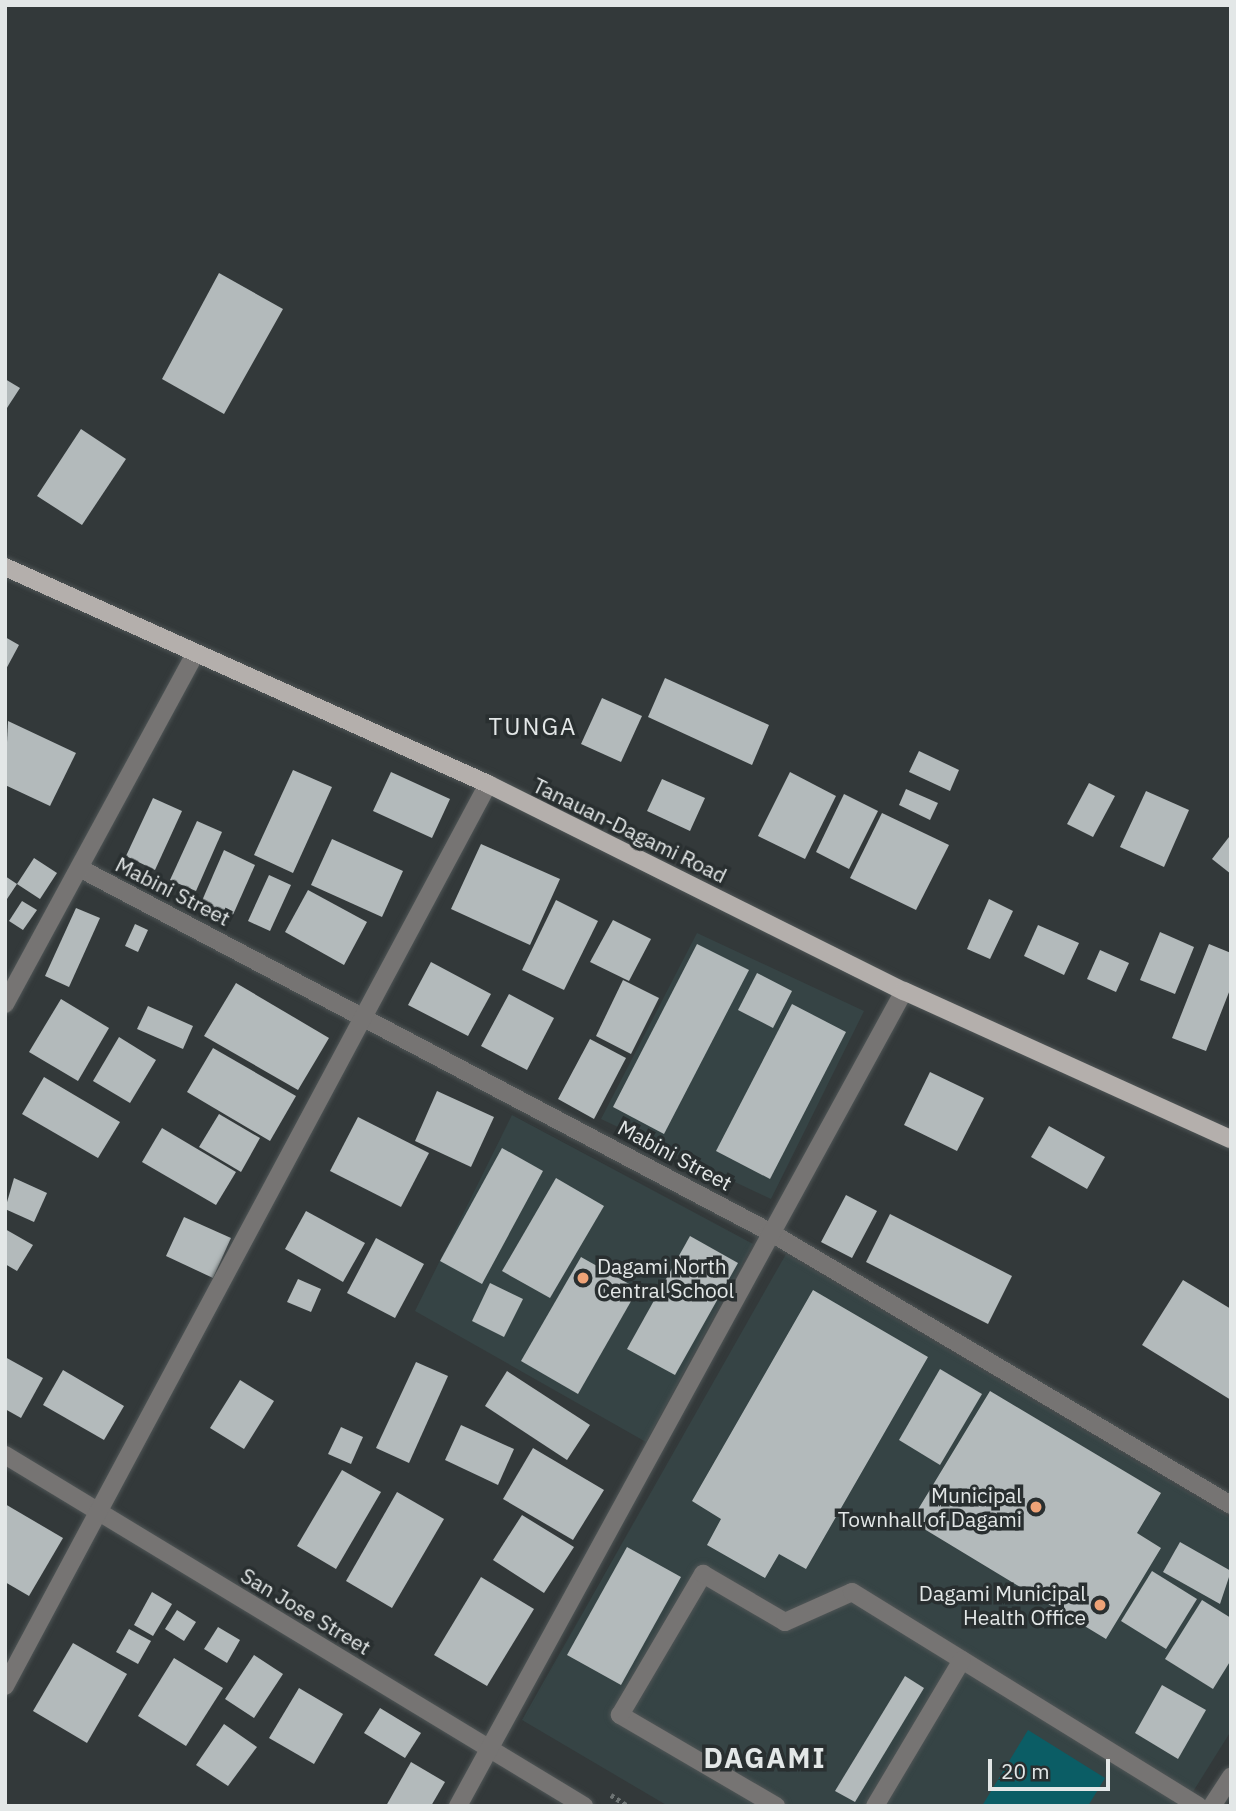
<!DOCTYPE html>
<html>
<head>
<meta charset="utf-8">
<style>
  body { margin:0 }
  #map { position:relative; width:1236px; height:1811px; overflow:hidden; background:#33393a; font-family:"IBM Plex Sans",sans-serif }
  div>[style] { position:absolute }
  .built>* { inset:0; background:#364445 }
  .green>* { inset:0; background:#0b5d65 }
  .building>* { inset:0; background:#b3babb }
  .path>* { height:4.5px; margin-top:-2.25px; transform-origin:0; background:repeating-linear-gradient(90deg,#6d7373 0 3.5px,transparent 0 7px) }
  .roads { filter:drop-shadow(0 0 2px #4f5556) drop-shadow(0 0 2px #4f5556) }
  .minor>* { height:18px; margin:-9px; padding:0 9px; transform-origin:9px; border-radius:9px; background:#767473 }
  .major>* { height:18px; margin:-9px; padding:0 9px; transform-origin:9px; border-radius:9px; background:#b4afac }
  .dots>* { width:19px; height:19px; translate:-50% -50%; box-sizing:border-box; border:4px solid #292f30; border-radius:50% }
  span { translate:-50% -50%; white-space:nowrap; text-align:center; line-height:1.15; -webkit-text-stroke:7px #292f30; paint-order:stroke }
  .street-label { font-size:21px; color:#e3e7e7 }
  .poi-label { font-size:21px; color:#e3e7e7 }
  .left { translate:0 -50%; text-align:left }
  .right { translate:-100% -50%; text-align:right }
  .quarter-label { font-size:24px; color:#e3e7e7; letter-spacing:2px }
  .district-label { font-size:28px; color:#e3e7e7; font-weight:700; letter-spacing:2px }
  .frame { position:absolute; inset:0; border:7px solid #e3e7e7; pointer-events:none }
  .scale { position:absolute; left:988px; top:1759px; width:122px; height:32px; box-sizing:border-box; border:4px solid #e3e7e7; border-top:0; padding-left:9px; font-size:21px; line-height:24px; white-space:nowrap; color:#e3e7e7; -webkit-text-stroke:5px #292f30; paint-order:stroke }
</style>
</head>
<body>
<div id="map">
  <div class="built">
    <div style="clip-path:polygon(697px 933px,864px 1011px,771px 1199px,601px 1119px)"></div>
    <div style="clip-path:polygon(512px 1115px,753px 1244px,646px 1442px,415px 1311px)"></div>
    <div style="clip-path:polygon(786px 1254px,1231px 1518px,1231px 1731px,1184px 1806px,668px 1806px,522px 1720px)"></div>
  </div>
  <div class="green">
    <div style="clip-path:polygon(1028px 1730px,1105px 1778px,1088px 1806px,982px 1806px)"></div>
  </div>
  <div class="building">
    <div style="clip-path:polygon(219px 273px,283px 309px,224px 414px,162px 379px)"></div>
    <div style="clip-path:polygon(5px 379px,20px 388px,5px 411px)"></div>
    <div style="clip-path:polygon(81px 429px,126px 459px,82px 525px,37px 496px)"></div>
    <div style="clip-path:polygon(5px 637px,19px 645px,5px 671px)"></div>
    <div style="clip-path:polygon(665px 678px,769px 725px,752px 765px,648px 717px)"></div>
    <div style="clip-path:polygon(602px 698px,642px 716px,621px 762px,581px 744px)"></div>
    <div style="clip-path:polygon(8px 721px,76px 753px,50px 806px,5px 785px)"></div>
    <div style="clip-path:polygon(919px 751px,959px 770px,950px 791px,909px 772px)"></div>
    <div style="clip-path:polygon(293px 770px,332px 787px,293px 873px,254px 855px)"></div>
    <div style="clip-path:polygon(391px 772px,450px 799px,432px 838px,373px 811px)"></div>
    <div style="clip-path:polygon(790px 772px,836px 796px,805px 859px,758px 836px)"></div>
    <div style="clip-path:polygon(662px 779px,705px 798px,690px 831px,647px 811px)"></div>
    <div style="clip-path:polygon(1089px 783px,1115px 796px,1093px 837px,1067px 824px)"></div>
    <div style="clip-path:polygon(906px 789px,938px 803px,930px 820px,899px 805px)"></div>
    <div style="clip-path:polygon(1146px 791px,1189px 810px,1164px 867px,1120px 847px)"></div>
    <div style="clip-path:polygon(844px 794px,878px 811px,849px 869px,816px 852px)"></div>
    <div style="clip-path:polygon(153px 798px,182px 811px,155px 870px,126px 856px)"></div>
    <div style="clip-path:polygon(882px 813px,949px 845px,916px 910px,850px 878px)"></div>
    <div style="clip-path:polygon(197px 821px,222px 832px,196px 891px,170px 880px)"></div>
    <div style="clip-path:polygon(1229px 837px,1231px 839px,1231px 874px,1212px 859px)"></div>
    <div style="clip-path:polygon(332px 839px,403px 871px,382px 917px,311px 885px)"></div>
    <div style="clip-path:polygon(481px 844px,560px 879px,530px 945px,451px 909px)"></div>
    <div style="clip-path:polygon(224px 850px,255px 865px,232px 917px,201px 903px)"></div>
    <div style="clip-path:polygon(34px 858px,57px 873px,40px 899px,17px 884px)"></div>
    <div style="clip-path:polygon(269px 875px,291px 885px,270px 931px,248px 921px)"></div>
    <div style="clip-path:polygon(5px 876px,17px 884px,5px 902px)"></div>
    <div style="clip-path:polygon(308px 890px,367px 922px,344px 965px,285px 932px)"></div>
    <div style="clip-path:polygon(989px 899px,1013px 911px,990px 959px,967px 949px)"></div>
    <div style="clip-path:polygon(556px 900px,598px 921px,564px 990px,522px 970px)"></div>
    <div style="clip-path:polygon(22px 901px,37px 910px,23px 930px,9px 921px)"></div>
    <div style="clip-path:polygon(76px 908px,100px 918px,69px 987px,45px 976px)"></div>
    <div style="clip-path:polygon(613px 920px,651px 939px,629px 981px,590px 962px)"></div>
    <div style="clip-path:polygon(135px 924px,148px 930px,138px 952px,125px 946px)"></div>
    <div style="clip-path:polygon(1038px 925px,1079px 943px,1064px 975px,1024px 956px)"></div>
    <div style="clip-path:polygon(1160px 932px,1194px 947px,1175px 994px,1140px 980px)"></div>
    <div style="clip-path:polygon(697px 944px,749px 970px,664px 1134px,613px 1107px)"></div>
    <div style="clip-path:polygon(1209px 944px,1231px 953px,1231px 987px,1206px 1051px,1172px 1038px)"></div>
    <div style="clip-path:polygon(1100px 950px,1129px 963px,1116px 992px,1087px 979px)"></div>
    <div style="clip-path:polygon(431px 962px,491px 994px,468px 1036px,408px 1005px)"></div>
    <div style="clip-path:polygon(757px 973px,792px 991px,773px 1028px,738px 1010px)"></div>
    <div style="clip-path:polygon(623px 980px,659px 998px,631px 1054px,596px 1036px)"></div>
    <div style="clip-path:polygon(236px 983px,329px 1038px,298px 1090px,204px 1036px)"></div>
    <div style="clip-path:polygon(509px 994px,554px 1018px,527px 1070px,481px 1046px)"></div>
    <div style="clip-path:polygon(61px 999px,109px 1028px,78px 1081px,29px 1052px)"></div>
    <div style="clip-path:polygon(792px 1004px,846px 1032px,770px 1179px,716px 1151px)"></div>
    <div style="clip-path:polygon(148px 1006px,193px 1026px,183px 1049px,137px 1029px)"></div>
    <div style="clip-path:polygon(119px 1037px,156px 1060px,130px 1103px,93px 1081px)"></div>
    <div style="clip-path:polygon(590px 1039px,626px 1058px,594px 1119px,558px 1099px)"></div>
    <div style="clip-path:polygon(213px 1048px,296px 1096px,270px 1141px,187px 1092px)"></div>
    <div style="clip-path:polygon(930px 1072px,984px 1098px,957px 1151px,904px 1125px)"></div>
    <div style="clip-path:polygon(44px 1077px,120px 1122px,98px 1158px,22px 1114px)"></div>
    <div style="clip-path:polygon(437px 1091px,494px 1117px,471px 1167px,415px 1141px)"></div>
    <div style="clip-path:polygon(219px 1114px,260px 1138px,241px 1172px,199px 1147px)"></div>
    <div style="clip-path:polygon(358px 1117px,429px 1153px,401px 1207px,330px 1171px)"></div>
    <div style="clip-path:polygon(1049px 1126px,1105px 1157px,1087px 1189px,1031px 1157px)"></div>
    <div style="clip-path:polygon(162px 1128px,236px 1172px,216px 1205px,142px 1162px)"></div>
    <div style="clip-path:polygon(502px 1148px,543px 1171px,482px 1284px,440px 1261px)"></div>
    <div style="clip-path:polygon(14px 1178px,47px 1193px,34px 1222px,5px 1209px)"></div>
    <div style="clip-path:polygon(556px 1178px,604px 1206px,550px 1298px,502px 1271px)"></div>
    <div style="clip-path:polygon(846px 1195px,877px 1211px,852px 1258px,821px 1242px)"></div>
    <div style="clip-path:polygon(306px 1211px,365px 1243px,343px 1282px,285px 1249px)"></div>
    <div style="clip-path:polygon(890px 1214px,1012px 1276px,988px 1324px,866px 1262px)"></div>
    <div style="clip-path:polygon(184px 1217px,231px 1238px,213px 1278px,166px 1256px)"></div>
    <div style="clip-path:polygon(5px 1229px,33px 1245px,17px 1271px,5px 1264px)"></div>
    <div style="clip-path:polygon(690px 1236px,738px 1263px,675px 1375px,627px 1349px)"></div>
    <div style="clip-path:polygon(376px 1238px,424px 1264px,395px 1318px,347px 1293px)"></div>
    <div style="clip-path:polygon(581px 1257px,638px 1289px,578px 1394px,521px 1361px)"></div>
    <div style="clip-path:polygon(298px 1279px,321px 1289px,311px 1312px,287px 1302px)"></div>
    <div style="clip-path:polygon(1183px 1280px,1231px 1309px,1231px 1400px,1142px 1345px)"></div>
    <div style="clip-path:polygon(490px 1283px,523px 1299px,504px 1337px,472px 1321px)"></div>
    <div style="clip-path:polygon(813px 1290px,928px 1357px,806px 1569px,779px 1554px,765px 1578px,707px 1545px,721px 1519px,692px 1501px)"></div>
    <div style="clip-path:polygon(5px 1357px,43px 1378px,21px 1418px,5px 1409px)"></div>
    <div style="clip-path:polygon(416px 1362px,448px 1376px,409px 1463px,376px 1448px)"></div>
    <div style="clip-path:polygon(940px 1369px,982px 1394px,940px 1465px,899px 1440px)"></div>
    <div style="clip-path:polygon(63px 1370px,124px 1406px,104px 1440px,43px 1405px)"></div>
    <div style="clip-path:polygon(507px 1371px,590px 1425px,567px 1460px,485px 1406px)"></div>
    <div style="clip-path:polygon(240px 1380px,274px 1401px,244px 1449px,210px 1428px)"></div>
    <div style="clip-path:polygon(990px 1391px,1161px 1493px,1137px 1533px,1161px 1548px,1106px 1639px,911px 1521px)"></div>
    <div style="clip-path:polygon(461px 1425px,514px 1449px,498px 1485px,445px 1460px)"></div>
    <div style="clip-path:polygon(341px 1427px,363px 1437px,351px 1464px,328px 1454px)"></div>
    <div style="clip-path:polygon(533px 1448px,604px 1490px,573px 1540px,503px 1499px)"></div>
    <div style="clip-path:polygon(342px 1470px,381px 1492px,336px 1569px,297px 1546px)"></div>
    <div style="clip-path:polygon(397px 1492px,444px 1519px,392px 1608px,346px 1581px)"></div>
    <div style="clip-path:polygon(5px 1504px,63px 1538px,29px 1596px,5px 1582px)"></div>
    <div style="clip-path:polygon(522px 1515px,574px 1547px,544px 1593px,493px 1560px)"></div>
    <div style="clip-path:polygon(1180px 1542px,1231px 1571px,1220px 1604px,1163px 1572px)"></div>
    <div style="clip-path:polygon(627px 1547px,681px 1577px,621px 1685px,567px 1655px)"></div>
    <div style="clip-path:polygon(1152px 1571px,1197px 1599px,1166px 1649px,1121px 1621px)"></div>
    <div style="clip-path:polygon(481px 1577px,534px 1609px,487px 1686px,434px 1655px)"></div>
    <div style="clip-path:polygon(152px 1592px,172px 1604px,153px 1636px,134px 1625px)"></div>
    <div style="clip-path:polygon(1202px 1600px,1231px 1618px,1231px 1660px,1213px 1689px,1165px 1659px)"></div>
    <div style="clip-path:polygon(177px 1610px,196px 1622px,184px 1641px,165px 1629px)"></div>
    <div style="clip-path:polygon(218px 1627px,240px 1640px,227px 1663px,204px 1649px)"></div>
    <div style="clip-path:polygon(129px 1629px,151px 1641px,138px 1664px,116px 1652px)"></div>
    <div style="clip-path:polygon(73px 1643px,127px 1674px,87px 1743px,33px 1711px)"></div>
    <div style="clip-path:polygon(254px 1655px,283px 1674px,254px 1718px,225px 1699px)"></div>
    <div style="clip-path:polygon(174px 1658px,223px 1688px,186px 1746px,138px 1716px)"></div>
    <div style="clip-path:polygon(905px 1676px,924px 1688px,855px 1802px,835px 1791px)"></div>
    <div style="clip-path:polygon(1162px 1685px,1206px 1710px,1178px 1759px,1135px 1733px)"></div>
    <div style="clip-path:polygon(299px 1688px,343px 1714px,314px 1764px,269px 1738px)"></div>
    <div style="clip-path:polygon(380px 1708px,421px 1733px,405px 1758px,364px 1733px)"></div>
    <div style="clip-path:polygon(224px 1724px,257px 1747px,228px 1786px,196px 1765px)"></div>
    <div style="clip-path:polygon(411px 1762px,445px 1782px,431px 1806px,386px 1806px)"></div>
  </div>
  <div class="path">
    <div style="left:611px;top:1795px;width:20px;rotate:33deg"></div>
  </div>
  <div class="roads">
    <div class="minor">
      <div style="left:83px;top:870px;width:774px;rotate:27.79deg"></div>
      <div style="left:768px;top:1231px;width:538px;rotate:30.62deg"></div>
      <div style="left:5px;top:1004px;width:398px;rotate:-61.5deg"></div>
      <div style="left:5px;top:1455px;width:677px;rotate:31.22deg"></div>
      <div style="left:5px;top:1686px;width:1023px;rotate:-61.83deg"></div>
      <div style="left:458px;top:1806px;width:929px;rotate:-61.31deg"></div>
      <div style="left:776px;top:1806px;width:181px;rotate:-149.7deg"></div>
      <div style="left:620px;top:1715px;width:164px;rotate:-59.5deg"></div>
      <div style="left:703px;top:1574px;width:95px;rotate:30.3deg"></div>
      <div style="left:785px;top:1622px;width:73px;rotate:-24.1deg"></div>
      <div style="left:852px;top:1592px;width:407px;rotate:31.7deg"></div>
      <div style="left:875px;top:1806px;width:170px;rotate:-59.2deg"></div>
      <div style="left:1212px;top:1806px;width:35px;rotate:-57deg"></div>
    </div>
    <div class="major">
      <div style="left:5px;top:567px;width:530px;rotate:24.19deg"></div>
      <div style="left:488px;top:784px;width:465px;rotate:26.5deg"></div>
      <div style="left:904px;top:991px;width:359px;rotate:24.4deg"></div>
    </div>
  </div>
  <div class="dots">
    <div style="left:583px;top:1278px;background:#efa377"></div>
    <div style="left:1036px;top:1507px;background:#efa377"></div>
    <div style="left:1100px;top:1605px;background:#efa377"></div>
  </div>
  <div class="street-label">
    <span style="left:630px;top:830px;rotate:26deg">Tanauan-Dagami Road</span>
    <span style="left:173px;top:891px;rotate:27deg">Mabini Street</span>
    <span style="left:675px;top:1155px;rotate:28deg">Mabini Street</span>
    <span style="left:306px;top:1611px;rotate:31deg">San Jose Street</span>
  </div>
  <div class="poi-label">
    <span class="left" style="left:597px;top:1278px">Dagami North<br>Central School</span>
    <span class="right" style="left:1022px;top:1507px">Municipal<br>Townhall of Dagami</span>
    <span class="right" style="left:1086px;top:1605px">Dagami Municipal<br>Health Office</span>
  </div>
  <div class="quarter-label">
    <span style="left:533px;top:727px">TUNGA</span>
  </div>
  <div class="district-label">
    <span style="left:765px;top:1758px">DAGAMI</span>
  </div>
  <div class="frame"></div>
  <div class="scale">20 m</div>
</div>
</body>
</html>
